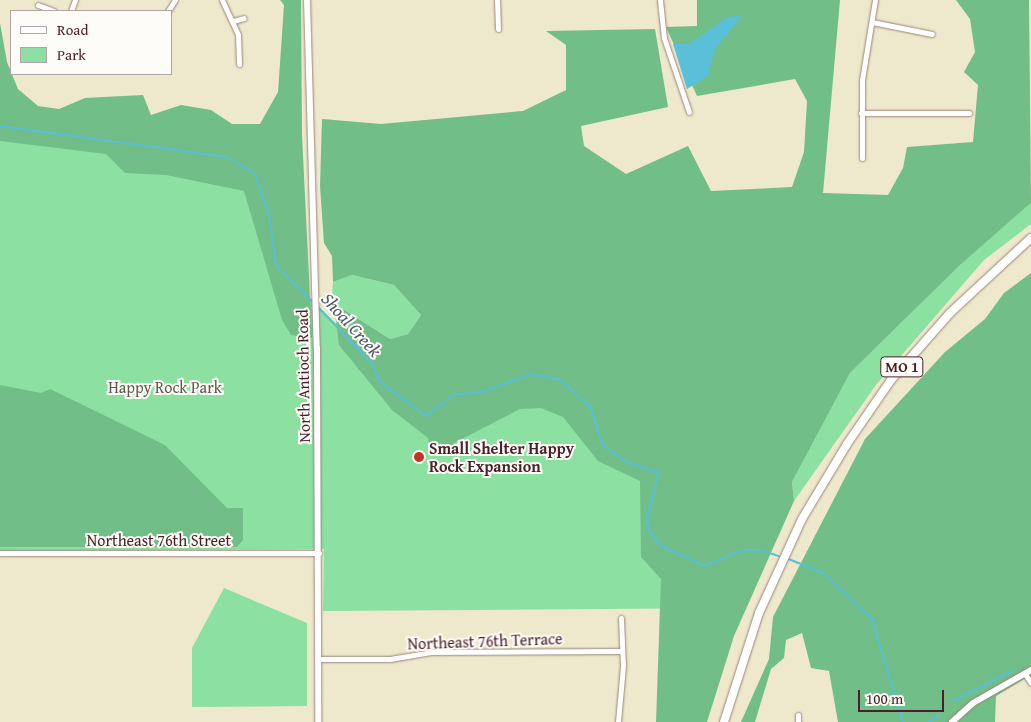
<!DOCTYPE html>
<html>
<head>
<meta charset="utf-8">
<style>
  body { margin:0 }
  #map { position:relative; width:1031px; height:722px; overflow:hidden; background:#eee8cc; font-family:"Gentium Book Plus",serif }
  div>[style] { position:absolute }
  .green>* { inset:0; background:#8ce0a2 }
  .forest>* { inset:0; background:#71be88 }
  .water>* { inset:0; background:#5abfd8 }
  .stream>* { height:2px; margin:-1px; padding:0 1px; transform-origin:1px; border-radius:1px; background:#5abfd8 }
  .roads { filter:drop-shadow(0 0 1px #9c847c) drop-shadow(0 0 1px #9c847c) }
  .minor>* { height:5px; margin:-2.5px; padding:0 2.5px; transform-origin:2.5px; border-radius:2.5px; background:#fff }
  .tertiary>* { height:6px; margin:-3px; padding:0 3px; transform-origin:3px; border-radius:3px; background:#fff }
  .primary>* { height:8px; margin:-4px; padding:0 4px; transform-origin:4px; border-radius:4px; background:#fff }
  .dots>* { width:14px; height:14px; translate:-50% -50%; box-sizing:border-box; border:2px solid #fdfcf7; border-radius:50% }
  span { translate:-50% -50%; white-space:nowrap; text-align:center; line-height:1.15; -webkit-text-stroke:4px #fdfcf7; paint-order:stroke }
  .shield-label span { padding:1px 4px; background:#fdfcf7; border:1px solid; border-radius:4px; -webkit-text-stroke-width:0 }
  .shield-label { font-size:15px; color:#4a1f2b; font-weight:700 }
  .street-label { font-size:16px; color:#4a1f2b }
  .park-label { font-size:16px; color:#5e594f }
  .poi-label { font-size:16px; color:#4a1f2b; font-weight:700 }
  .left { translate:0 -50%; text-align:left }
  .water-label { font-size:18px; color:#505768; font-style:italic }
  .legend { position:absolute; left:10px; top:10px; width:162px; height:65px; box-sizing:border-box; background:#fdfcf7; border:1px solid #b5a4a5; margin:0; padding:6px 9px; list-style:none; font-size:15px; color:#4a1f2b }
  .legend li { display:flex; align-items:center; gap:10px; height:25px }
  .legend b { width:25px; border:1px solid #b5a4a5 }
  .scale { position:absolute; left:858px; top:690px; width:86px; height:22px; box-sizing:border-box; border:2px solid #4a1f2b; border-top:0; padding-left:6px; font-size:15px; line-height:18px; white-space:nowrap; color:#4a1f2b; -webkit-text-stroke:4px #fdfcf7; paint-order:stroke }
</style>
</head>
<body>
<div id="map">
  <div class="green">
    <div style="clip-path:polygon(0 125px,255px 174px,276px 266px,342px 329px,531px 374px,659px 473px,732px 608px,323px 611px,324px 549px,0 551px)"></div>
    <div style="clip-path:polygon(1031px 203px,1031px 224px,984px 260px,876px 385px,794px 501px,792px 482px,850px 373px,962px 263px)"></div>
    <div style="clip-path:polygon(352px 275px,394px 285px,421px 315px,408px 334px,390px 339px,343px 309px,335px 313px,331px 309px,333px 282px)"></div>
    <div style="clip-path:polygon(224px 588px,307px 623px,307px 706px,192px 707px,192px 648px)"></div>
  </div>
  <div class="forest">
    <div style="clip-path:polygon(280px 0,301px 0,302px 135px,312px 338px,291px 335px,282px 320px,244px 191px,166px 175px,125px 173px,106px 154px,0 141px,0 23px,7px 62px,18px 89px,38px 106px,59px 109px,85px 98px,143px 95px,151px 115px,181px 105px,211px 110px,232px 124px,260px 124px,278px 92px,284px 5px)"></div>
    <div style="clip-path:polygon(697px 0,840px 0,823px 193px,888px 195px,903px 168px,907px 147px,973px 142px,978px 85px,964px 72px,975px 52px,970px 19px,956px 0,1029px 0,1031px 203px,960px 265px,850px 373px,792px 482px,794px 501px,734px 636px,707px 722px,656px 722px,661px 579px,641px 557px,640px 481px,598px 461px,563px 417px,541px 408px,520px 409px,454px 443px,445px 456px,432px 456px,428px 438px,392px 410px,339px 345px,335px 313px,343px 309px,390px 339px,408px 334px,421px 315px,394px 285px,352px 275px,333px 282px,332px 256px,324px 243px,320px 186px,322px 119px,381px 124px,523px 111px,566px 90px,566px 45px,546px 31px,655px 29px,668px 107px,581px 126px,584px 146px,626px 174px,688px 146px,711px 191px,792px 187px,804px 152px,807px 101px,795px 79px,697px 96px,666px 27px,697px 26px)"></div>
    <div style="clip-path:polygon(1031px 273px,1031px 675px,996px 696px,995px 722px,838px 722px,829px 671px,811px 668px,802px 633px,786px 640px,784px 658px,771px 669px,755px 722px,741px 722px,769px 659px,773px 617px,865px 439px,945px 352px,985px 319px,1004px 293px)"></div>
    <div style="clip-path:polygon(0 385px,41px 393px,50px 389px,165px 445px,227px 508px,243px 508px,243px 540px,237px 547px,0 547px)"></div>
  </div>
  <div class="water">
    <div style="clip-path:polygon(742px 16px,715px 49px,708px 76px,687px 89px,673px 44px,689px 44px,728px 17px)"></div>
  </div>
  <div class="stream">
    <div style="left:0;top:126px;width:229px;rotate:7.8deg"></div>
    <div style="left:227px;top:157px;width:33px;rotate:31deg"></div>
    <div style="left:255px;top:174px;width:42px;rotate:70.7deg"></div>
    <div style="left:269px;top:214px;width:52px;rotate:82.3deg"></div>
    <div style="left:276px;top:266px;width:53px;rotate:44.2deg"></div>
    <div style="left:317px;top:306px;width:80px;rotate:46.5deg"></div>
    <div style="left:372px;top:364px;width:18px;rotate:68deg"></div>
    <div style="left:379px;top:381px;width:59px;rotate:36.7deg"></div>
    <div style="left:426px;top:416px;width:35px;rotate:-37deg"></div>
    <div style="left:454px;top:395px;width:31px;rotate:-7deg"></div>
    <div style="left:485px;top:391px;width:49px;rotate:-20.3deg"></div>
    <div style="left:531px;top:374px;width:31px;rotate:11deg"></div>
    <div style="left:561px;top:380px;width:41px;rotate:43deg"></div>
    <div style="left:591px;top:408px;width:38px;rotate:73deg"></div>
    <div style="left:602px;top:444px;width:30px;rotate:37deg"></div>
    <div style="left:626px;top:462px;width:35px;rotate:18deg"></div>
    <div style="left:659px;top:473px;width:47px;rotate:104.9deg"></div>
    <div style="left:647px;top:518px;width:13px;rotate:81deg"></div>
    <div style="left:649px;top:531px;width:19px;rotate:51deg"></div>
    <div style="left:661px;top:546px;width:47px;rotate:24.9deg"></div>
    <div style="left:704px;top:566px;width:42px;rotate:-22.3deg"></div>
    <div style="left:743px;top:550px;width:18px"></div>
    <div style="left:761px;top:550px;width:21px;rotate:19deg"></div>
    <div style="left:786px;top:558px;width:40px;rotate:22deg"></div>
    <div style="left:823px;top:573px;width:67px;rotate:43.2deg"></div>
    <div style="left:872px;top:619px;width:108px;rotate:73.2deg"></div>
    <div style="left:953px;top:701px;width:66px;rotate:-27deg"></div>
    <div style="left:929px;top:722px;width:12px;rotate:-35deg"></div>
  </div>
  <div class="roads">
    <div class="minor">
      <div style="left:222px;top:0;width:38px;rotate:65deg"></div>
      <div style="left:238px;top:35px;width:29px;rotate:88deg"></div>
      <div style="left:497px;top:0;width:29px;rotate:88deg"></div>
      <div style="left:660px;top:0;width:38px;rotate:84deg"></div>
      <div style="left:664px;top:38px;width:78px;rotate:71.3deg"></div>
      <div style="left:38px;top:5px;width:17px;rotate:21deg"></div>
      <div style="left:71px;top:11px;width:12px;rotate:-70deg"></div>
      <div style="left:168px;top:11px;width:13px;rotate:-58deg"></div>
      <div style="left:233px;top:21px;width:11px;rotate:-15deg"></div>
      <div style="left:872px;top:22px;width:61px;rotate:11.3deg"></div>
      <div style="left:861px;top:113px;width:108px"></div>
      <div style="left:862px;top:158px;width:78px;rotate:-90deg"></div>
      <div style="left:862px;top:80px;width:81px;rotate:-80.8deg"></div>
      <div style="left:0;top:553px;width:319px"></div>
      <div style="left:318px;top:659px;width:72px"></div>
      <div style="left:390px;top:659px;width:43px;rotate:-9.5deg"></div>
      <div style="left:432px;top:652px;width:190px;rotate:-0.3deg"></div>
      <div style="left:1025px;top:674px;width:11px;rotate:56deg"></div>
      <div style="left:618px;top:722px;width:56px;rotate:-84.9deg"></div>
      <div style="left:623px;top:666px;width:48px;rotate:-92.4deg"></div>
      <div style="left:798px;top:722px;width:7px;rotate:-90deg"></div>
    </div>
    <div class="tertiary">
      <div style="left:307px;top:0;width:348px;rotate:88.4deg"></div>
      <div style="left:317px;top:348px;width:374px;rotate:89.8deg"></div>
      <div style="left:952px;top:722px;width:28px;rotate:-42deg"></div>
      <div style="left:973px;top:703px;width:67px;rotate:-29.6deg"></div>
    </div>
    <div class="primary">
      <div style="left:724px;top:722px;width:114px;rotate:-72.2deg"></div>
      <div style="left:759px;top:613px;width:103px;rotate:-65.4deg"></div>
      <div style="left:802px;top:519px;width:87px;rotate:-59deg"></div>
      <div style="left:847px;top:444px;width:78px;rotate:-55.5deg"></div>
      <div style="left:891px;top:380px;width:89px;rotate:-48.6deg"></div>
      <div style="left:950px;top:313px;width:110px;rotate:-42.8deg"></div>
    </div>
  </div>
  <div class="dots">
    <div style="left:419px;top:457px;background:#c8321e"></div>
  </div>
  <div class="shield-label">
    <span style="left:902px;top:367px">MO 1</span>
  </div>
  <div class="street-label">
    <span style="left:303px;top:376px;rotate:-91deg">North Antioch Road</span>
    <span style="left:159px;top:540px">Northeast 76th Street</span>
    <span style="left:485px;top:641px;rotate:-2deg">Northeast 76th Terrace</span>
  </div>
  <div class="park-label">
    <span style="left:165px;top:387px">Happy Rock Park</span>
  </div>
  <div class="poi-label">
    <span class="left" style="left:429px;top:457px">Small Shelter Happy<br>Rock Expansion</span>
  </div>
  <div class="water-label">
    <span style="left:351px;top:325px;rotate:48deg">Shoal Creek</span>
  </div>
  <ul class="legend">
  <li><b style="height:6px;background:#fff"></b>Road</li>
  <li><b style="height:14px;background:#8ce0a2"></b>Park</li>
  </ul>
  <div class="scale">100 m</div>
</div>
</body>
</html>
